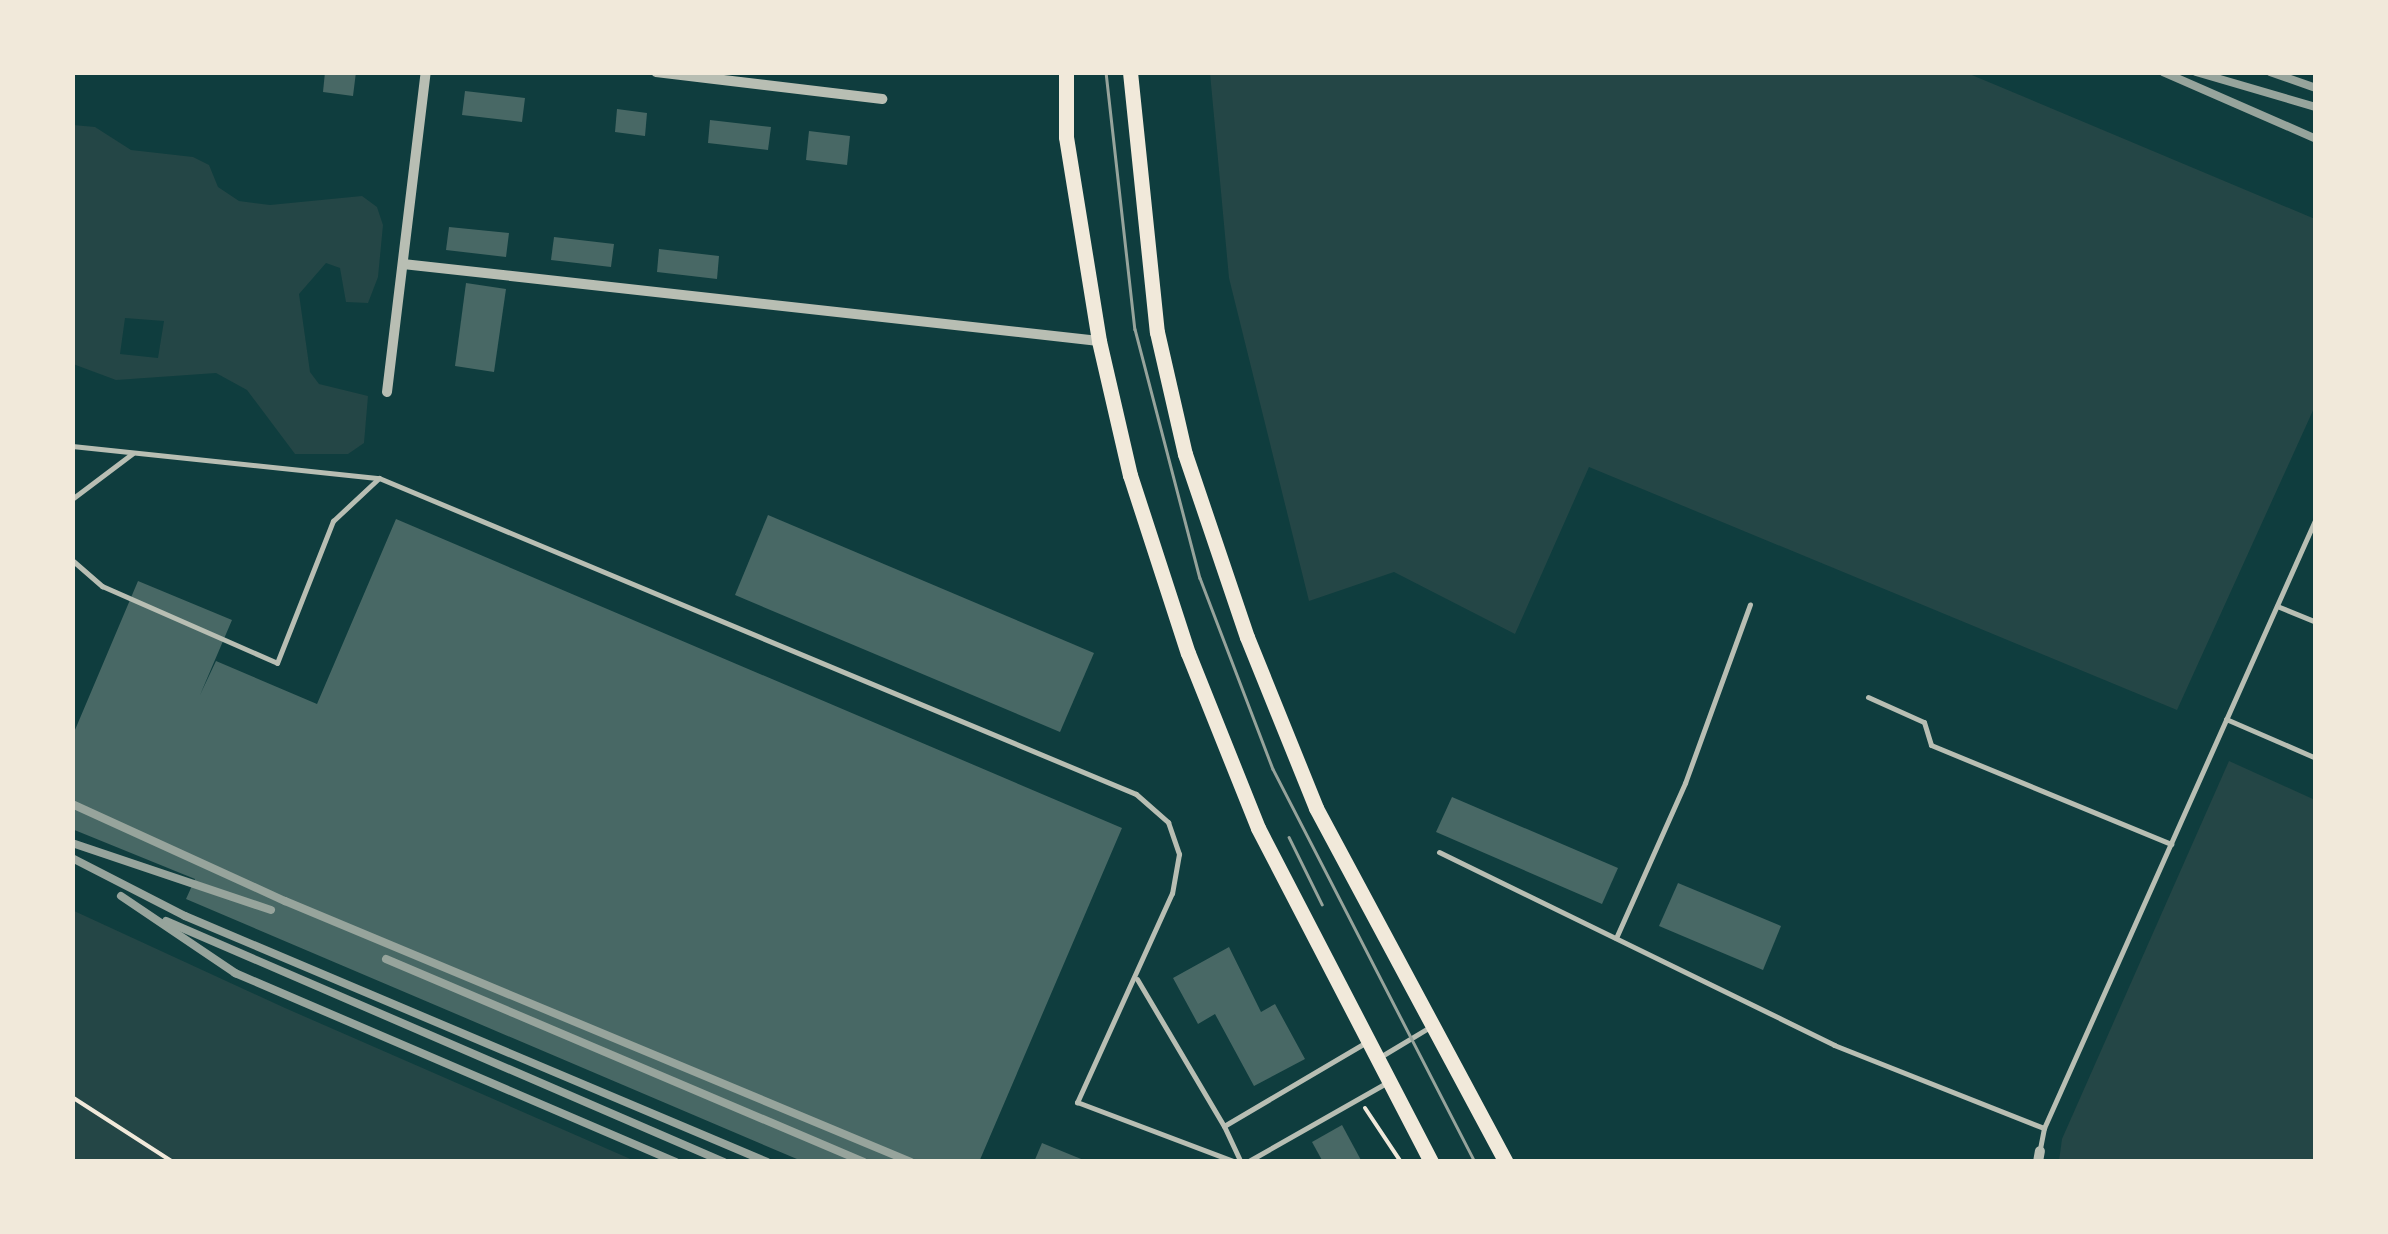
<!DOCTYPE html>
<html>
<head>
<meta charset="utf-8">
<style>
  body { margin:0 }
  #map { position:relative; width:2388px; height:1234px; overflow:hidden; background:#0f3d3e; font-family:Ubuntu,sans-serif }
  div>[style] { position:absolute }
  .green>* { inset:0; background:#244646 }
  .building>* { inset:0; background:#486865 }
  .path>* { height:4px; margin:-2px; padding:0 2px; transform-origin:2px; border-radius:2px; background:#f1e9da }
  .service>* { height:5px; margin:-2.5px; padding:0 2.5px; transform-origin:2.5px; border-radius:2.5px; background:#b8beb3 }
  .minor>* { height:10px; margin:-5px; padding:0 5px; transform-origin:5px; border-radius:5px; background:#b8beb3 }
  .secondary>* { height:15px; margin:-7.5px; padding:0 7.5px; transform-origin:7.5px; border-radius:7.5px; background:#f1e9da }
  .tram>* { height:2.5px; margin:-1.25px; padding:0 1.25px; transform-origin:1.25px; border-radius:1.25px; background:#97a49c }
  .rail>* { height:8px; margin:-4px; padding:0 4px; transform-origin:4px; border-radius:4px; background:#97a49c }
  span { translate:-50% -50%; white-space:nowrap; text-align:center; line-height:1.15; -webkit-text-stroke:9px #f1e9da; paint-order:stroke }
  .frame { position:absolute; inset:0; border:75px solid #f1e9da; pointer-events:none }
</style>
</head>
<body>
<div id="map">
  <div class="green">
    <div style="clip-path:polygon(1210px 73px,1967px 73px,2315px 219px,2315px 406px,2177px 710px,1589px 467px,1515px 634px,1394px 572px,1309px 601px,1229px 278px)"></div>
    <div style="clip-path:polygon(evenodd,73px 125px,95px 127px,131px 150px,193px 157px,209px 165px,218px 187px,239px 201px,270px 205px,362px 196px,377px 207px,383px 225px,378px 277px,368px 303px,346px 302px,340px 268px,326px 263px,299px 294px,310px 372px,319px 384px,368px 396px,364px 443px,348px 454px,295px 454px,247px 390px,216px 373px,116px 380px,73px 364px,73px 125px,125px 318px,164px 321px,158px 358px,120px 354px,125px 318px)"></div>
    <div style="clip-path:polygon(2229px 761px,2315px 800px,2315px 1161px,2059px 1161px,2062px 1139px)"></div>
    <div style="clip-path:polygon(72px 910px,285px 1008px,635px 1161px,73px 1161px)"></div>
  </div>
  <div class="building">
    <div style="clip-path:polygon(325px 72px,356px 72px,353px 96px,323px 92px)"></div>
    <div style="clip-path:polygon(465px 91px,525px 98px,522px 122px,462px 115px)"></div>
    <div style="clip-path:polygon(617px 109px,647px 113px,645px 136px,615px 132px)"></div>
    <div style="clip-path:polygon(710px 120px,771px 127px,768px 150px,708px 143px)"></div>
    <div style="clip-path:polygon(809px 131px,850px 136px,847px 165px,806px 160px)"></div>
    <div style="clip-path:polygon(449px 227px,509px 233px,506px 257px,446px 250px)"></div>
    <div style="clip-path:polygon(554px 237px,614px 244px,611px 267px,551px 260px)"></div>
    <div style="clip-path:polygon(659px 249px,719px 256px,717px 279px,657px 272px)"></div>
    <div style="clip-path:polygon(466px 283px,506px 289px,494px 372px,455px 366px)"></div>
    <div style="clip-path:polygon(768px 515px,1094px 653px,1060px 732px,735px 595px)"></div>
    <div style="clip-path:polygon(396px 519px,1122px 828px,979px 1162px,804px 1162px,186px 899px,195px 879px,72px 829px,72px 737px,138px 581px,232px 620px,200px 695px,216px 661px,317px 704px)"></div>
    <div style="clip-path:polygon(1452px 797px,1618px 868px,1602px 904px,1436px 832px)"></div>
    <div style="clip-path:polygon(1678px 883px,1781px 926px,1763px 970px,1659px 926px)"></div>
    <div style="clip-path:polygon(1229px 947px,1261px 1012px,1275px 1004px,1305px 1059px,1254px 1086px,1215px 1014px,1198px 1024px,1173px 978px)"></div>
    <div style="clip-path:polygon(1342px 1125px,1362px 1162px,1323px 1162px,1312px 1142px)"></div>
    <div style="clip-path:polygon(1042px 1143px,1086px 1161px,1086px 1162px,1034px 1162px)"></div>
  </div>
  <div class="path">
    <div style="left:72px;top:1097px;width:120px;rotate:32.8deg"></div>
    <div style="left:1365px;top:1108px;width:65px;rotate:56.3deg"></div>
  </div>
  <div class="service">
    <div style="left:72px;top:446px;width:309px;rotate:6deg"></div>
    <div style="left:379px;top:478px;width:820px;rotate:22.66deg"></div>
    <div style="left:1136px;top:794px;width:43px;rotate:41.2deg"></div>
    <div style="left:1168px;top:822px;width:34px;rotate:71deg"></div>
    <div style="left:1179px;top:854px;width:40px;rotate:100deg"></div>
    <div style="left:1172px;top:893px;width:230px;rotate:114.4deg"></div>
    <div style="left:1077px;top:1102px;width:170px;rotate:20.7deg"></div>
    <div style="left:72px;top:499px;width:76px;rotate:-37deg"></div>
    <div style="left:72px;top:560px;width:40px;rotate:41deg"></div>
    <div style="left:102px;top:586px;width:191px;rotate:23.7deg"></div>
    <div style="left:277px;top:663px;width:153px;rotate:-68.5deg"></div>
    <div style="left:333px;top:521px;width:63px;rotate:-43.1deg"></div>
    <div style="left:2277px;top:606px;width:42px;rotate:22.3deg"></div>
    <div style="left:1868px;top:697px;width:61px;rotate:24.1deg"></div>
    <div style="left:1924px;top:722px;width:24px;rotate:73deg"></div>
    <div style="left:1931px;top:745px;width:260px;rotate:22.4deg"></div>
    <div style="left:2226px;top:719px;width:98px;rotate:23.4deg"></div>
    <div style="left:1439px;top:852px;width:440px;rotate:26deg"></div>
    <div style="left:1834px;top:1045px;width:226px;rotate:21.6deg"></div>
    <div style="left:2044px;top:1128px;width:21px;rotate:101deg"></div>
    <div style="left:1616px;top:938px;width:170px;rotate:-66deg"></div>
    <div style="left:1685px;top:783px;width:190px;rotate:-70deg"></div>
    <div style="left:1137px;top:979px;width:171px;rotate:59.4deg"></div>
    <div style="left:1224px;top:1126px;width:164px;rotate:-30.5deg"></div>
    <div style="left:1380px;top:1057px;width:58px;rotate:-31deg"></div>
    <div style="left:1224px;top:1126px;width:40px;rotate:65deg"></div>
    <div style="left:2044px;top:1128px;width:668px;rotate:-65.97deg"></div>
    <div style="left:1247px;top:1162px;width:160px;rotate:-29.6deg"></div>
  </div>
  <div class="minor">
    <div style="left:656px;top:72px;width:228px;rotate:6.8deg"></div>
    <div style="left:403px;top:264px;width:700px;rotate:6.31deg"></div>
    <div style="left:387px;top:392px;width:322px;rotate:-83.1deg"></div>
    <div style="left:2038px;top:1162px;width:11px;rotate:-80deg"></div>
  </div>
  <div class="secondary">
    <div style="left:1066px;top:72px;width:65px;rotate:90deg"></div>
    <div style="left:1066px;top:137px;width:207px;rotate:80.8deg"></div>
    <div style="left:1099px;top:341px;width:138px;rotate:77deg"></div>
    <div style="left:1130px;top:475px;width:187px;rotate:72deg"></div>
    <div style="left:1188px;top:653px;width:188px;rotate:68.2deg"></div>
    <div style="left:1258px;top:828px;width:376px;rotate:62.6deg"></div>
    <div style="left:1130px;top:72px;width:261px;rotate:84.1deg"></div>
    <div style="left:1157px;top:332px;width:125px;rotate:77.1deg"></div>
    <div style="left:1185px;top:454px;width:193px;rotate:71.3deg"></div>
    <div style="left:1247px;top:637px;width:184px;rotate:68deg"></div>
    <div style="left:1316px;top:808px;width:402px;rotate:61.8deg"></div>
  </div>
  <div class="tram">
    <div style="left:1106px;top:72px;width:259px;rotate:83.6deg"></div>
    <div style="left:1135px;top:329px;width:257px;rotate:75.4deg"></div>
    <div style="left:1200px;top:578px;width:204px;rotate:69.1deg"></div>
    <div style="left:1273px;top:769px;width:442px;rotate:62.8deg"></div>
    <div style="left:1289px;top:837px;width:75px;rotate:63.8deg"></div>
  </div>
  <div class="rail">
    <div style="left:2163px;top:72px;width:167px;rotate:23.6deg"></div>
    <div style="left:2196px;top:72px;width:125px;rotate:16.3deg"></div>
    <div style="left:2270px;top:72px;width:49px;rotate:19.2deg"></div>
    <div style="left:72px;top:804px;width:234px;rotate:24.5deg"></div>
    <div style="left:285px;top:901px;width:678px;rotate:22.63deg"></div>
    <div style="left:72px;top:843px;width:210px;rotate:18.6deg"></div>
    <div style="left:72px;top:858px;width:127px;rotate:27.2deg"></div>
    <div style="left:185px;top:916px;width:632px;rotate:22.91deg"></div>
    <div style="left:121px;top:896px;width:138px;rotate:34deg"></div>
    <div style="left:235px;top:973px;width:480px;rotate:23.2deg"></div>
    <div style="left:166px;top:921px;width:608px;rotate:23.36deg"></div>
    <div style="left:386px;top:959px;width:519px;rotate:23.01deg"></div>
  </div>
  <div class="frame"></div>
</div>
</body>
</html>
